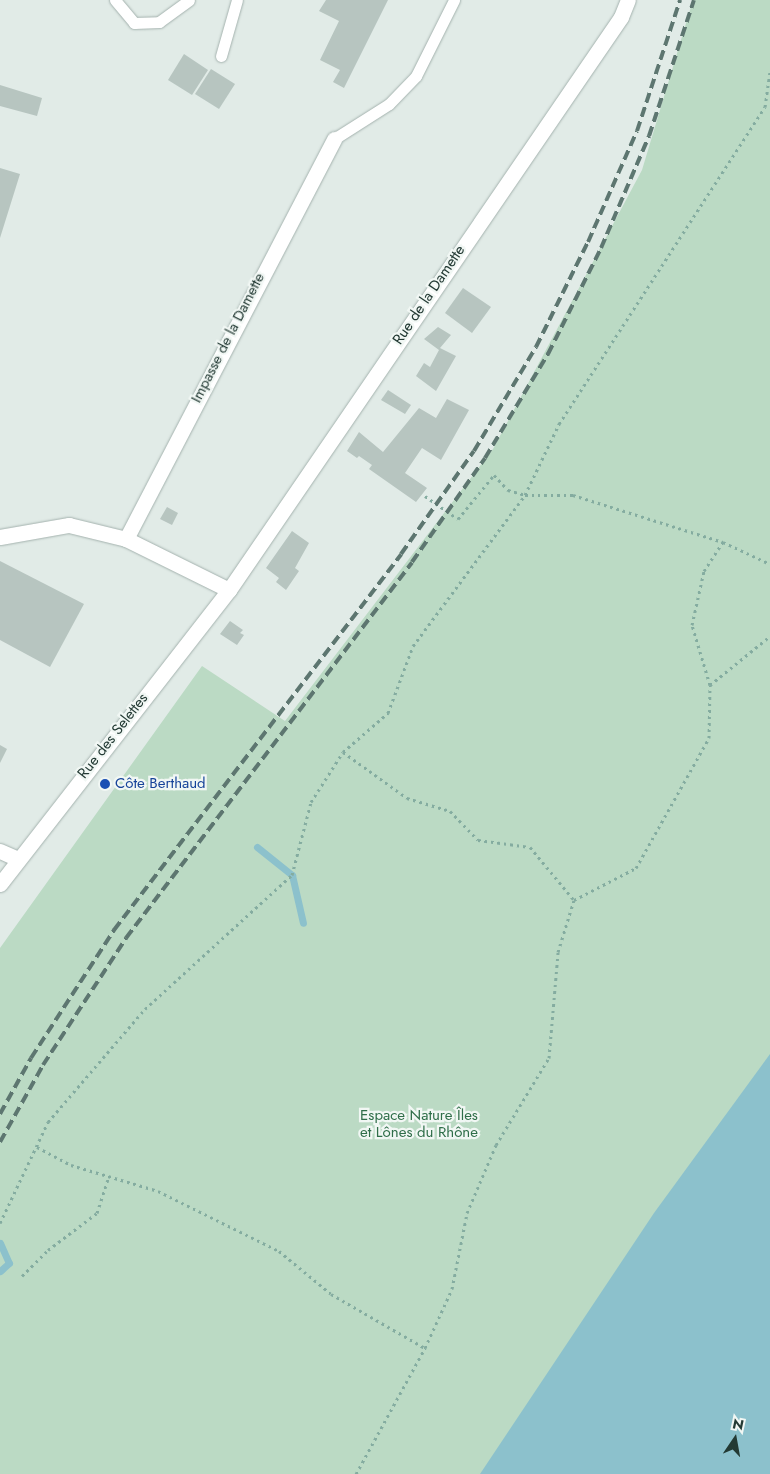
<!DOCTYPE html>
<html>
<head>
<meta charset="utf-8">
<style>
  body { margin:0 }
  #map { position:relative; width:770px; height:1474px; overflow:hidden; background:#e1ebe7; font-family:Jost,sans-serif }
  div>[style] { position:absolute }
  .green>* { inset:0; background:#bbdac4 }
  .water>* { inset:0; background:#8cc1cc }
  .stream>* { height:7px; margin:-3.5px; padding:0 3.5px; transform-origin:3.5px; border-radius:3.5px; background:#8cc1cc }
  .building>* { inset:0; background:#b7c5c0 }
  .path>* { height:3px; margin-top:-1.5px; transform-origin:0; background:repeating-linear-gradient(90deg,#84aca0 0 2.5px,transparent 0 6.5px) }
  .roads { filter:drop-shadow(0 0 1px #a4b2ae) drop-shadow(0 0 1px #a4b2ae) }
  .lane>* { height:11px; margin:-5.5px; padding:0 5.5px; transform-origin:5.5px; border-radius:5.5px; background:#fff }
  .street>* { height:15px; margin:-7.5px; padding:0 7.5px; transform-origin:7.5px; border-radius:7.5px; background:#fff }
  .secondary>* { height:15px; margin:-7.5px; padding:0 7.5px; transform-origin:7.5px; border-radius:7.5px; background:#fff }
  .rail>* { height:4px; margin-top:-2px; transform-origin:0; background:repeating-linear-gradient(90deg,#5d7670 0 10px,transparent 0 15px) }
  .dots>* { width:14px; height:14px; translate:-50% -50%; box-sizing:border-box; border:2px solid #f1f7f4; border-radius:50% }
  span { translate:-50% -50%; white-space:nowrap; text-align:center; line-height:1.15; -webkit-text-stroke:4.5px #f1f7f4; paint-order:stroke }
  .street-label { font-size:15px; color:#233a34 }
  .transit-label { font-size:15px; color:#164399 }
  .left { translate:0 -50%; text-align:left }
  .park-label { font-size:15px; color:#2f6e49 }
  .north { position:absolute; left:710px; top:1414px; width:50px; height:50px; -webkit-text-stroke:4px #f1f7f4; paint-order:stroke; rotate:12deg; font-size:14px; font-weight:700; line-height:20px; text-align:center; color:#233a34 }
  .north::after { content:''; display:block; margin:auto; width:18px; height:22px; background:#233a34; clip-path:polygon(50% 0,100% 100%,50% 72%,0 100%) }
</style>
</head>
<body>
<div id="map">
  <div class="green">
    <div style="clip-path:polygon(693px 0,770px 0,770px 1474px,0 1474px,0 948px,202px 666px,285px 721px,493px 449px,642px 170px)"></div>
  </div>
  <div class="water">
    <div style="clip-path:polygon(770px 1054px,770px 1474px,480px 1474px,654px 1213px)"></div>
  </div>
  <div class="stream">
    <div style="left:257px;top:847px;width:45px;rotate:38.7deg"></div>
    <div style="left:292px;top:875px;width:49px;rotate:77.1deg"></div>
    <div style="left:0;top:1243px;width:22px;rotate:66deg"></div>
    <div style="left:9px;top:1263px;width:12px;rotate:138deg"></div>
  </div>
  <div class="building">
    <div style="clip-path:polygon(326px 0,388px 0,344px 88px,333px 82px,340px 70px,320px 60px,339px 21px,319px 11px)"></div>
    <div style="clip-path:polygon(184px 54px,208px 70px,192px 95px,168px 80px)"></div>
    <div style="clip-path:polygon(211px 69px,235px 84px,219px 109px,195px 94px)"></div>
    <div style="clip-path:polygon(0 85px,42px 98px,37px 116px,0 106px)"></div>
    <div style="clip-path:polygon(0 168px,20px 174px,0 238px)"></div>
    <div style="clip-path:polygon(463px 288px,491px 307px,472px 333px,445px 313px)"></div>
    <div style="clip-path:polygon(438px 327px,451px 335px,440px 348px,456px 356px,436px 391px,416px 376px,424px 363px,430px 367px,439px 350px,424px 339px)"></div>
    <div style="clip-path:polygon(388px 390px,411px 405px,405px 414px,381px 400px)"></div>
    <div style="clip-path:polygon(447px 399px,469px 410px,441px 460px,422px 448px,405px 473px,427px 488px,416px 502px,369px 469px,372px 465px,359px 456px,357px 458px,347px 451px,359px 432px,383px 452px,419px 408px,436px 418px)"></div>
    <div style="clip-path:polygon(167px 507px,178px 513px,172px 525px,160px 519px)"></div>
    <div style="clip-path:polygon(292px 531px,309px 543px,295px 568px,299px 571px,286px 590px,276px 582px,279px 578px,266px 568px)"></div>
    <div style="clip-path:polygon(0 561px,84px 604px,50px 667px,0 640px)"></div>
    <div style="clip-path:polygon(230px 621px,243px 630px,240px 633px,244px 635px,237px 645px,220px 634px)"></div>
    <div style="clip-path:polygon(0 745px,7px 749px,0 763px)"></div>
  </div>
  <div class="path">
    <div style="left:425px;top:496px;width:40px;rotate:34.9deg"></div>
    <div style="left:458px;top:519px;width:57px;rotate:-50.7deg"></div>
    <div style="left:494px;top:475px;width:21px;rotate:47deg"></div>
    <div style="left:508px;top:490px;width:18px;rotate:16deg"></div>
    <div style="left:525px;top:495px;width:48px"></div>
    <div style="left:573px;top:495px;width:157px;rotate:17.4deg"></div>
    <div style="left:723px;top:542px;width:52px;rotate:25.1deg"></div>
    <div style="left:710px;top:685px;width:77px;rotate:-39.2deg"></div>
    <div style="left:343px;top:752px;width:79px;rotate:35.7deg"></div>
    <div style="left:407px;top:798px;width:45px;rotate:16.8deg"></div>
    <div style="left:450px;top:811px;width:40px;rotate:46deg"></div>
    <div style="left:478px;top:840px;width:52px;rotate:7.7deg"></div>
    <div style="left:530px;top:847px;width:69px;rotate:50.3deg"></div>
    <div style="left:37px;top:1147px;width:38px;rotate:28deg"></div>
    <div style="left:71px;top:1165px;width:91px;rotate:16.6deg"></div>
    <div style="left:158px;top:1191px;width:135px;rotate:26.4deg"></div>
    <div style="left:279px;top:1251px;width:67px;rotate:39.6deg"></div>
    <div style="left:331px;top:1294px;width:108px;rotate:29.9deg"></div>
    <div style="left:0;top:1223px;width:112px;rotate:-64.6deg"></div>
    <div style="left:48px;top:1122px;width:149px;rotate:-49.4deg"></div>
    <div style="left:145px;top:1009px;width:199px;rotate:-42.4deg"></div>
    <div style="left:292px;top:875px;width:75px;rotate:-75.4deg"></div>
    <div style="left:311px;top:802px;width:59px;rotate:-57.4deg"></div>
    <div style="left:343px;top:752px;width:60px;rotate:-40.9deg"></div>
    <div style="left:388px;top:713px;width:72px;rotate:-69.5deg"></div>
    <div style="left:413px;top:646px;width:188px;rotate:-53.4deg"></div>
    <div style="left:525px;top:495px;width:79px;rotate:-64.4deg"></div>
    <div style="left:559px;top:424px;width:378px;rotate:-57deg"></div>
    <div style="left:765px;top:107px;width:35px;rotate:-82deg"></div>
    <div style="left:22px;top:1276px;width:37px;rotate:-45deg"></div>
    <div style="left:48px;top:1250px;width:61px;rotate:-37.1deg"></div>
    <div style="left:97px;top:1213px;width:39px;rotate:-72deg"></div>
    <div style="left:356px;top:1474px;width:144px;rotate:-61.3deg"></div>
    <div style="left:425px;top:1348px;width:65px;rotate:-65.4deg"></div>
    <div style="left:452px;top:1289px;width:77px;rotate:-78.8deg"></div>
    <div style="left:467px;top:1213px;width:74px;rotate:-66.9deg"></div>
    <div style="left:496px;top:1145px;width:102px;rotate:-58.7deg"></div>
    <div style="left:549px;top:1058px;width:106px;rotate:-85.1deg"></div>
    <div style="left:558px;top:952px;width:54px;rotate:-72.9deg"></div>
    <div style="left:574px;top:900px;width:70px;rotate:-27.3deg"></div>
    <div style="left:636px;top:868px;width:149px;rotate:-60.7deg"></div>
    <div style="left:709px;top:738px;width:53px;rotate:-88.9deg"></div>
    <div style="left:710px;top:685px;width:63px;rotate:-106.7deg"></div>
    <div style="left:692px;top:625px;width:55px;rotate:-77.5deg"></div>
    <div style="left:704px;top:571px;width:35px;rotate:-57deg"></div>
  </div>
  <div class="roads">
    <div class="lane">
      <div style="left:115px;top:0;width:30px;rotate:50deg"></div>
      <div style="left:134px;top:23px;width:25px;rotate:-2deg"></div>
      <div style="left:159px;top:22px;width:37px;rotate:-36deg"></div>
      <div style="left:221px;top:56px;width:58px;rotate:-74.1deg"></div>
      <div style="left:334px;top:139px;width:65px;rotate:-32.5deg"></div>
      <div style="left:389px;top:104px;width:39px;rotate:-46deg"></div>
      <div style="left:416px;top:76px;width:85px;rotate:-63.4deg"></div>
    </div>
    <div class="street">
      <div style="left:0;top:537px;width:70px;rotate:-9.9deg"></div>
      <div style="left:69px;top:525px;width:59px;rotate:13.8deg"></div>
      <div style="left:126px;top:539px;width:115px;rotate:26.3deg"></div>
      <div style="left:126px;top:539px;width:451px;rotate:-62.5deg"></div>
    </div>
    <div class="secondary">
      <div style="left:0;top:851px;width:20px;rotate:24deg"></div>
      <div style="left:0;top:884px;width:373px;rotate:-52.1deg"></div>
      <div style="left:229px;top:590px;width:694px;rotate:-55.62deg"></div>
      <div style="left:621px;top:17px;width:18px;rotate:-68deg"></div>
    </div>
  </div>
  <div class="rail">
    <div style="left:0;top:1114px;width:64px;rotate:-61deg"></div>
    <div style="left:31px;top:1058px;width:153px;rotate:-57deg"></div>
    <div style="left:114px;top:930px;width:473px;rotate:-52.6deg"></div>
    <div style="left:401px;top:554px;width:126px;rotate:-54.7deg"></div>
    <div style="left:474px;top:451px;width:121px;rotate:-59.2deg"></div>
    <div style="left:536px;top:347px;width:117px;rotate:-63.7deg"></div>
    <div style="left:588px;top:242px;width:121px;rotate:-66.2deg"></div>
    <div style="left:637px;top:131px;width:138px;rotate:-71.8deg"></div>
    <div style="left:0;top:1142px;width:88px;rotate:-60.8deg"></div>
    <div style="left:43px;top:1065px;width:152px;rotate:-56.8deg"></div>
    <div style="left:126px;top:938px;width:472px;rotate:-52.7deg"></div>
    <div style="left:412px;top:562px;width:127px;rotate:-54.9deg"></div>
    <div style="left:485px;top:458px;width:122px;rotate:-58.8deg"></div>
    <div style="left:548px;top:354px;width:119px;rotate:-63.4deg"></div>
    <div style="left:601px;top:248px;width:122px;rotate:-66.8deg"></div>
    <div style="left:649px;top:136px;width:143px;rotate:-71.7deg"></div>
  </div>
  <div class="dots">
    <div style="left:105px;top:784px;background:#1a4fb4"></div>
  </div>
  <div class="street-label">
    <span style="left:429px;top:295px;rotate:-56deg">Rue de la Damette</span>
    <span style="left:228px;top:338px;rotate:-63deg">Impasse de la Damette</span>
    <span style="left:113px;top:736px;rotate:-52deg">Rue des Selettes</span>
  </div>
  <div class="transit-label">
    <span class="left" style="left:115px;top:784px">Côte Berthaud</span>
  </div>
  <div class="park-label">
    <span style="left:419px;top:1124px">Espace Nature Îles<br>et Lônes du Rhône</span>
  </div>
  <div class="north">N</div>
</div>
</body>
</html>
